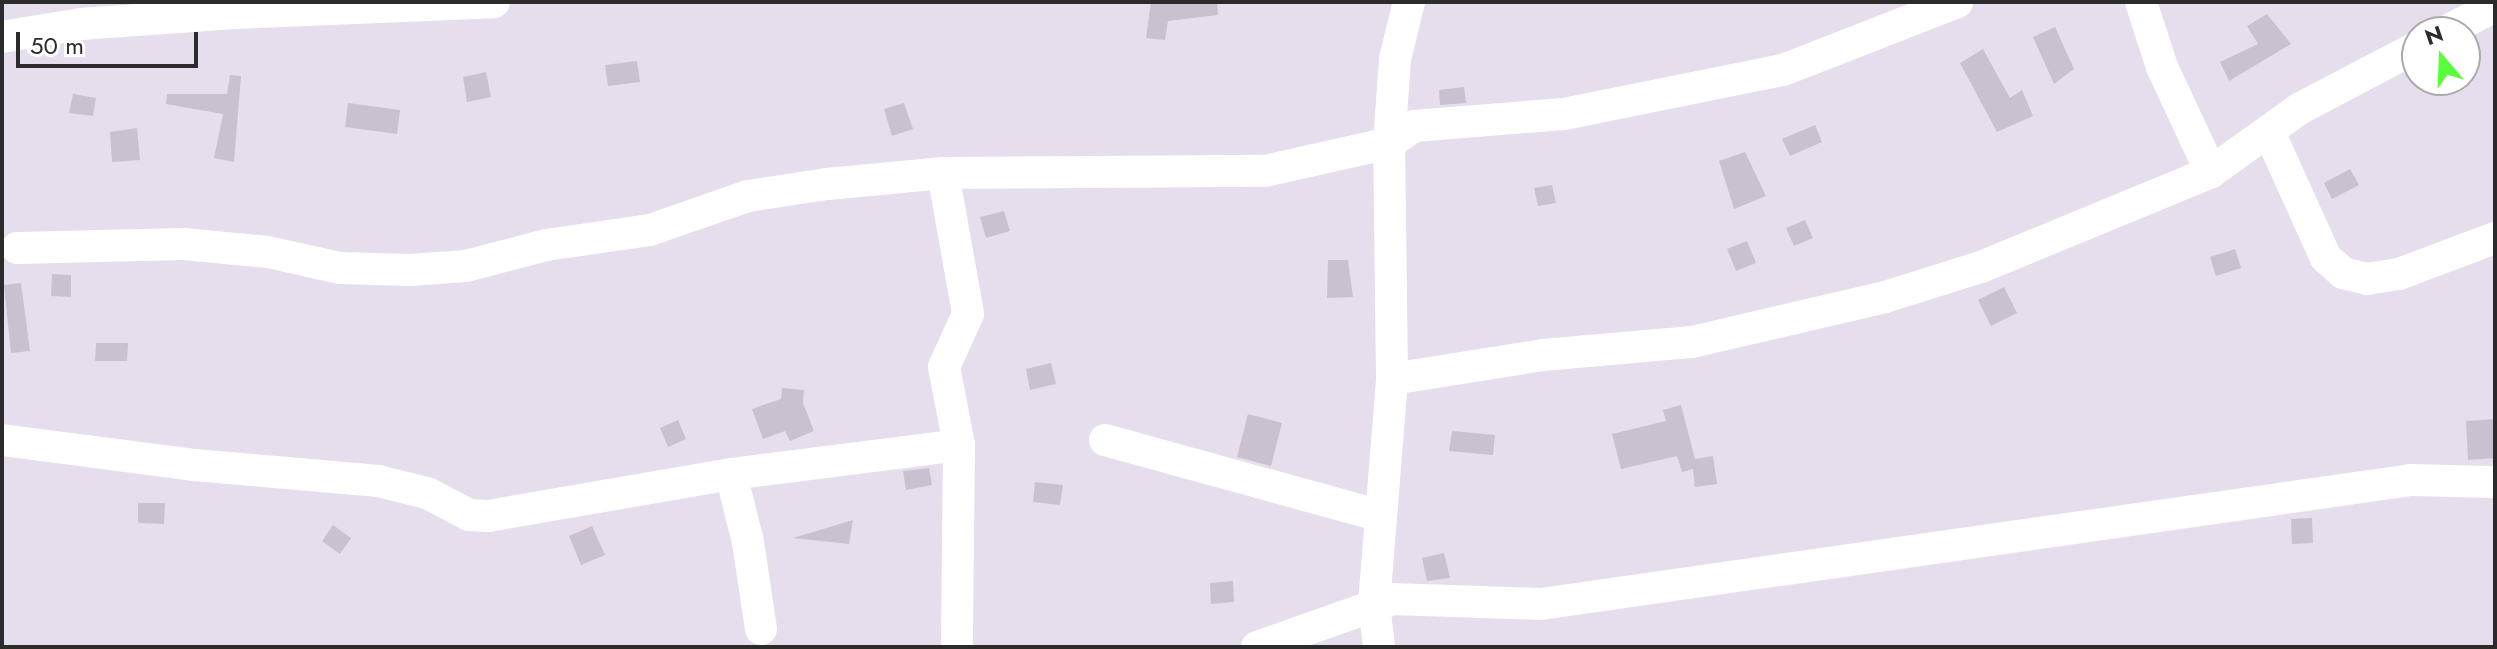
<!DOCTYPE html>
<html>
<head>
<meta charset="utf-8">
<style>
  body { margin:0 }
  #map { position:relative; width:2497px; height:649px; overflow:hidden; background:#e6dded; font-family:Jost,sans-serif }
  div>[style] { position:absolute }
  .building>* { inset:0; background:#cac1d0 }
  .minor>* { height:32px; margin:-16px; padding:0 16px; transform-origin:16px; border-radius:16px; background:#fff }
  span { translate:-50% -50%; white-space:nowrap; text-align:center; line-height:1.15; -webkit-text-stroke:6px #fff; paint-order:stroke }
  .frame { position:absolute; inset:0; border:4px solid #2b2b2b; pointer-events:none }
  .north { position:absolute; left:2401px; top:16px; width:80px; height:80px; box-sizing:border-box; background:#fff; border:2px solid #aaa; border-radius:50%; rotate:341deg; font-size:22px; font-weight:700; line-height:32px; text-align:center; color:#2b2b2b }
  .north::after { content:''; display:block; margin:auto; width:28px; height:36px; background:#59ff38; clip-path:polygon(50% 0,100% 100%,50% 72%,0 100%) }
  .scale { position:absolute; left:16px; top:32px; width:182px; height:36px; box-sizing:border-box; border:4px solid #2b2b2b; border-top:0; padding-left:10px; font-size:24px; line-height:28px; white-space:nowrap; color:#2b2b2b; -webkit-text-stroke:6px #fff; paint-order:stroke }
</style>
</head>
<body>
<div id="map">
  <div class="building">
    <div style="clip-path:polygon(1151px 2px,1217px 2px,1218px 15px,1168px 21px,1165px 40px,1146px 38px)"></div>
    <div style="clip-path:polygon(2267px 14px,2291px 44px,2229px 81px,2220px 62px,2258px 44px,2247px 26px)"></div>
    <div style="clip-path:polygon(2055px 27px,2074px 69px,2054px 84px,2033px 37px)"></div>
    <div style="clip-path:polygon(1983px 49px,2010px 98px,2022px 90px,2033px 116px,1997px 132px,1960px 63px)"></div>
    <div style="clip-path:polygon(637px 61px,640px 82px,608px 86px,605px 65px)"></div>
    <div style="clip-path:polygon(486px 72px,491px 97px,467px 102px,463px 77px)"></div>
    <div style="clip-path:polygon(230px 75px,241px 76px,234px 162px,214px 158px,223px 114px,166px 104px,167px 94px,227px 94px)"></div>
    <div style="clip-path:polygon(1464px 87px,1466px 103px,1440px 105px,1439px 90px)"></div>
    <div style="clip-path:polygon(73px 94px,96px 98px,93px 116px,69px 113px)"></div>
    <div style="clip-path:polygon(348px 103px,400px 110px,397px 134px,345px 127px)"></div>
    <div style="clip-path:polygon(904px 103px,913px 129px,892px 136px,884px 109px)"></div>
    <div style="clip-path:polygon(1815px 125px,1822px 142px,1790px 156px,1782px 139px)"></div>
    <div style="clip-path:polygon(137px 128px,140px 160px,112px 162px,110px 132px)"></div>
    <div style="clip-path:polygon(1745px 152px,1766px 196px,1734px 209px,1719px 161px)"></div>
    <div style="clip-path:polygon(2350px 169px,2359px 185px,2332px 199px,2324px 183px)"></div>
    <div style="clip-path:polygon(1552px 185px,1556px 203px,1538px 206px,1534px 188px)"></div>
    <div style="clip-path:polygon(1004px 211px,1010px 231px,986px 238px,980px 217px)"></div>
    <div style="clip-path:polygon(1805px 220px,1813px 238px,1794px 246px,1786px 228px)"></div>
    <div style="clip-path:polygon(1747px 241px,1756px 263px,1736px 271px,1727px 249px)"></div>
    <div style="clip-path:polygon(2235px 249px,2241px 268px,2216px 276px,2210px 257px)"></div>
    <div style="clip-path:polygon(1328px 260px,1348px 260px,1353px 297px,1327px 298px)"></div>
    <div style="clip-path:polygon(52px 274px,71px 275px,71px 297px,51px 296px)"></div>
    <div style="clip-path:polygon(21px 283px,30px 351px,11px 353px,4px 285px)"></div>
    <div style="clip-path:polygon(2004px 287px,2017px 313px,1991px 326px,1978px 300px)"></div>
    <div style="clip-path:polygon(96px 343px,128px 343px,127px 361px,95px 361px)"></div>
    <div style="clip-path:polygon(1051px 363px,1056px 384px,1030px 390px,1026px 369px)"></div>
    <div style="clip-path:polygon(782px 388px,804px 390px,803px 403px,814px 431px,790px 441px,785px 431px,763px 439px,752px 409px,781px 399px)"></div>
    <div style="clip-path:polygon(1681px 405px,1695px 459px,1713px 456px,1717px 484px,1695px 487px,1693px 469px,1682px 472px,1677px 456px,1621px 469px,1612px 434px,1666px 421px,1663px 410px)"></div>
    <div style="clip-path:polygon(1248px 414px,1282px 423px,1271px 466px,1237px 457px)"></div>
    <div style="clip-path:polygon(2495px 419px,2495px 458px,2468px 460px,2466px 421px)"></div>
    <div style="clip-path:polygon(678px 420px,686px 439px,668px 447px,660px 428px)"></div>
    <div style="clip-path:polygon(1452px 431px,1495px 435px,1493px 455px,1449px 451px)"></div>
    <div style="clip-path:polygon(929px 468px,932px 485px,906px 490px,903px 471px)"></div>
    <div style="clip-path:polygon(1035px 482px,1063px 485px,1060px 505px,1033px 502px)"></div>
    <div style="clip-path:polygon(138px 503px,165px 503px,164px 524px,138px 523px)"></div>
    <div style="clip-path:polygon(2312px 518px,2313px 543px,2292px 544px,2291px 519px)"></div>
    <div style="clip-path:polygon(853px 520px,849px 544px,793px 538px)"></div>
    <div style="clip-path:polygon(333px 525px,351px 538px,340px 554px,322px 541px)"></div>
    <div style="clip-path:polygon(592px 526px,605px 555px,581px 565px,569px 536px)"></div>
    <div style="clip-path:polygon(1444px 553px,1450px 578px,1427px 581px,1422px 558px)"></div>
    <div style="clip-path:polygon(1233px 581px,1234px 602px,1211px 604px,1210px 583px)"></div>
  </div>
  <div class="minor">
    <div style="left:2141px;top:2px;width:68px;rotate:72.1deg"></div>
    <div style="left:2162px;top:67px;width:116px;rotate:65deg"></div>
    <div style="left:2445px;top:32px;width:56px;rotate:-27.5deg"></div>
    <div style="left:2px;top:37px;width:80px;rotate:-9.3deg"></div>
    <div style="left:81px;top:24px;width:154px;rotate:-4.1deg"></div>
    <div style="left:235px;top:13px;width:259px;rotate:-2.4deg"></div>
    <div style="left:2269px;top:132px;width:138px;rotate:65.7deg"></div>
    <div style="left:2326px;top:258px;width:23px;rotate:41deg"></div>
    <div style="left:2343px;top:273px;width:25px;rotate:14deg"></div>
    <div style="left:2367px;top:279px;width:32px;rotate:-9deg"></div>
    <div style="left:2399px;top:274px;width:103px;rotate:-20.6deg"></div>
    <div style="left:943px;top:173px;width:143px;rotate:79.9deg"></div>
    <div style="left:968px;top:314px;width:58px;rotate:114.4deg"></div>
    <div style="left:944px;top:367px;width:79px;rotate:79.1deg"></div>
    <div style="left:959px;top:445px;width:202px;rotate:90.6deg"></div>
    <div style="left:17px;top:248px;width:167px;rotate:-1.4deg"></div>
    <div style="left:184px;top:244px;width:84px;rotate:5.4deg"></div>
    <div style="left:268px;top:252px;width:74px;rotate:12.5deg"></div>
    <div style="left:340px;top:268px;width:69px;rotate:1.7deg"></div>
    <div style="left:409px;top:270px;width:57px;rotate:-4deg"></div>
    <div style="left:466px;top:266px;width:83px;rotate:-14.7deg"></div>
    <div style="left:546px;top:245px;width:105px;rotate:-8.2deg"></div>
    <div style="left:650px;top:230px;width:104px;rotate:-19.1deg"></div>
    <div style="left:748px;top:196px;width:80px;rotate:-8.6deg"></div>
    <div style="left:827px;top:184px;width:117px;rotate:-5.4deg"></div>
    <div style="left:943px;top:173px;width:322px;rotate:-0.4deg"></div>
    <div style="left:1265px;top:171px;width:127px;rotate:-12.7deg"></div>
    <div style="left:1389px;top:143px;width:30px;rotate:-34deg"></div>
    <div style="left:1414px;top:126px;width:150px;rotate:-4.6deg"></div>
    <div style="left:1564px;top:114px;width:223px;rotate:-11.4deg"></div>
    <div style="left:1783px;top:70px;width:187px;rotate:-21.3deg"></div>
    <div style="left:1392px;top:379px;width:153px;rotate:-9deg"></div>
    <div style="left:1543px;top:355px;width:150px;rotate:-5deg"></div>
    <div style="left:1692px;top:342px;width:198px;rotate:-13.1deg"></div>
    <div style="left:1885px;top:297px;width:101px;rotate:-17.4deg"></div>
    <div style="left:1981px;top:267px;width:249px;rotate:-22.4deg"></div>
    <div style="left:2211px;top:172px;width:108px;rotate:-35.6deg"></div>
    <div style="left:2299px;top:109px;width:133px;rotate:-27.7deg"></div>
    <div style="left:2px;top:440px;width:195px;rotate:7.4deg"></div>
    <div style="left:195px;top:465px;width:184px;rotate:5deg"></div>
    <div style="left:378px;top:481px;width:50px;rotate:13.8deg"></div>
    <div style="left:427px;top:493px;width:47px;rotate:27.6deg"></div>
    <div style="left:469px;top:515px;width:19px;rotate:3deg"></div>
    <div style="left:488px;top:516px;width:247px;rotate:-9.8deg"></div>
    <div style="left:731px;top:474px;width:230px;rotate:-7.2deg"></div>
    <div style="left:1105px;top:440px;width:286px;rotate:15.4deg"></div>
    <div style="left:731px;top:474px;width:70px;rotate:76deg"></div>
    <div style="left:748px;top:542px;width:88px;rotate:81.5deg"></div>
    <div style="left:1257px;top:647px;width:144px;rotate:-19.4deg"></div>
    <div style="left:1393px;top:599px;width:148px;rotate:1.9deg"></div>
    <div style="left:1541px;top:604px;width:879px;rotate:-8.11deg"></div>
    <div style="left:2411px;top:480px;width:84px;rotate:1.4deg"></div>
    <div style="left:1379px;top:647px;width:43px;rotate:-96.6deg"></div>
    <div style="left:1374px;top:604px;width:226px;rotate:-85.4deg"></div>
    <div style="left:1392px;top:379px;width:236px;rotate:-90.7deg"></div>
    <div style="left:1389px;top:143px;width:84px;rotate:-85.9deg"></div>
    <div style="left:1395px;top:59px;width:59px;rotate:-76.2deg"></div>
  </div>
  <div class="frame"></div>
  <div class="north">N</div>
  <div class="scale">50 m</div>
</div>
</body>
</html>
